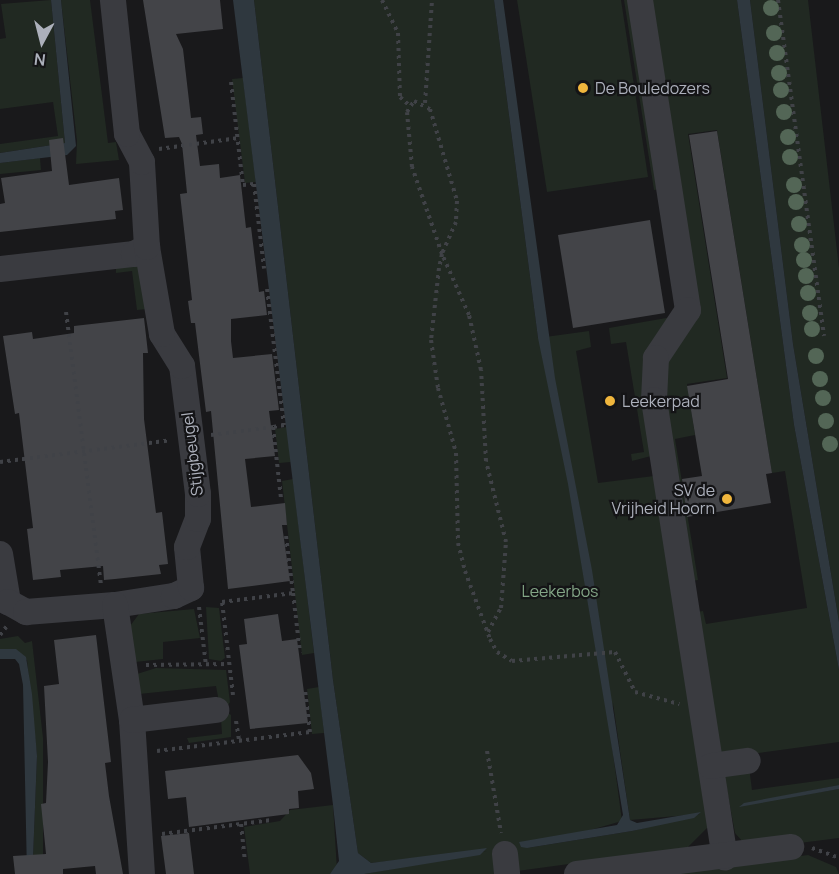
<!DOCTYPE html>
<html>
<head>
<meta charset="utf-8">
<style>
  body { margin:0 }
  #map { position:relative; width:839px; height:874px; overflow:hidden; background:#19191b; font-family:Manrope,sans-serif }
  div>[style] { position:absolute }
  .green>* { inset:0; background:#212922 }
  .water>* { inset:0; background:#2f383f }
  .building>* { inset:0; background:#434448 }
  .path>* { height:4px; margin-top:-2px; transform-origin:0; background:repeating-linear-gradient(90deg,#404247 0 3px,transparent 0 7.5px) }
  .minor>* { height:26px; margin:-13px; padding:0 13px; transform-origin:13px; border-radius:13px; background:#3a3b40 }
  .trees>* { width:16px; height:16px; margin:-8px; border-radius:50%; background:#536656 }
  .dots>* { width:16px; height:16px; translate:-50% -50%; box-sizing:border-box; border:3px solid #141416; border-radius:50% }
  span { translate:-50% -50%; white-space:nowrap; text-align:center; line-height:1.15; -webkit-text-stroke:4.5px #141416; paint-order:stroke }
  .poi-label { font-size:16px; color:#acb0bb }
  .left { translate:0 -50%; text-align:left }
  .right { translate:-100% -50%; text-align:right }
  .street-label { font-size:16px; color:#acb0bb }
  .park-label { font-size:16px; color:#83a586 }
  .north { position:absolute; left:12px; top:12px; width:60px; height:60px; -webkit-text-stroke:4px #141416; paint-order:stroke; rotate:187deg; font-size:16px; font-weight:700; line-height:24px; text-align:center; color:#acb0bb }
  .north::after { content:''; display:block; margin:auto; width:21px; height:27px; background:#acb0bb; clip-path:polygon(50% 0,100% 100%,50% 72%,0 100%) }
</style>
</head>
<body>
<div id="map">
  <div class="green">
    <div style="clip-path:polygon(51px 0,65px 143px,0 153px,0 144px,58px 136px,53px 102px,0 109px,0 39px,6px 38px,1px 4px)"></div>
    <div style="clip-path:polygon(61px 0,90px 0,108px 143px,116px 142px,119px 160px,76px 164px,77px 141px)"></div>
    <div style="clip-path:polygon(evenodd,254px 0,494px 0,538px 338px,589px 331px,591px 347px,576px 351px,598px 483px,654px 476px,708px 827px,687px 848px,495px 874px,364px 874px,487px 851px,371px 863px,358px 853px,333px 680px,254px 0,613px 703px,630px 820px,700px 814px,632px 831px,527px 848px,622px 821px,610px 731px,613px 703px)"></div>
    <div style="clip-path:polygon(517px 0,621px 0,648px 177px,547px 192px)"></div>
    <div style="clip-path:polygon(624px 0,631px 0,661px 189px,654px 190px)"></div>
    <div style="clip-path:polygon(646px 0,737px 0,794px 425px,839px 670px,839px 742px,722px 758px,697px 612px,703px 611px,706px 624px,807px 608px,785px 471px,772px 473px,717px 130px,688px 134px,727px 378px,687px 384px,695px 435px,675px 439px,698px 580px,692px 581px,660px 374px,682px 334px)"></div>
    <div style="clip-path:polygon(750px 0,808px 0,839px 268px,839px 622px,793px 344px)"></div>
    <div style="clip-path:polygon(243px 78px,256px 182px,245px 183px,232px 79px)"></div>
    <div style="clip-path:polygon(40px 158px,41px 170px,0 174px,0 163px)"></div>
    <div style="clip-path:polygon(140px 262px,147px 309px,137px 310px,132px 271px,116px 273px,116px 268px)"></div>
    <div style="clip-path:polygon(677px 308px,651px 456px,632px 461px,631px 454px,644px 452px,626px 342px,611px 344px,609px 328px,672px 317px,672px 310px)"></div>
    <div style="clip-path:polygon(287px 427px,291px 462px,279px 463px,275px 429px)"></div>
    <div style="clip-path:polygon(293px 479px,314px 653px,302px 655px,282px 481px)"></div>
    <div style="clip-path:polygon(206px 607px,219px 608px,225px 658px,221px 661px,209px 659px)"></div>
    <div style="clip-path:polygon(194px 609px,200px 638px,163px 642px,163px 659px,135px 662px,130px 626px,139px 614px)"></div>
    <div style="clip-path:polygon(18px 636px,25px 643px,32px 641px,43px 738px,43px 874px,33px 858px,37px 756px,27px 660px,0 649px,0 639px)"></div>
    <div style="clip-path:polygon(156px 668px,226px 670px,230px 702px,227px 707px,219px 702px,216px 686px,139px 694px,137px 674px)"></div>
    <div style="clip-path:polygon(319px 687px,324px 733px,312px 734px,307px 689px)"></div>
    <div style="clip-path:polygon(227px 712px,231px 715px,231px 737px,189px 743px,187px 738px,222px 734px,221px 719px)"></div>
    <div style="clip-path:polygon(749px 767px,752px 790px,839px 778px,839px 785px,740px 805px,839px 789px,839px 838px,759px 848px,743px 842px,735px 833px,724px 774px)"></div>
    <div style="clip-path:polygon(333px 805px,337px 870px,330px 874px,250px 874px,244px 827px,280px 821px,290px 810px)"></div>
    <div style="clip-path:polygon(808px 855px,836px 867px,839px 874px,663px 874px)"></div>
  </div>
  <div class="water">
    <div style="clip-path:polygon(51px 0,61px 0,76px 146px,67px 155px,0 163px,0 153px,65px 143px)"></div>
    <div style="clip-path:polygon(233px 0,254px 0,333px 680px,358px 853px,371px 863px,487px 848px,480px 855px,364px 874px,330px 874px,339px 861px,333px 805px)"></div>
    <div style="clip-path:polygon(494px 0,503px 0,555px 378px,592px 570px,630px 820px,637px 823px,701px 812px,694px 818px,632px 831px,527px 848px,521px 847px,519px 842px,617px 825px,623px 815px,568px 484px,538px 338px)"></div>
    <div style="clip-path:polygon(737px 0,750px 0,793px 344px,839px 622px,839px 670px,794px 425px)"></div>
    <div style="clip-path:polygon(0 649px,16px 649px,26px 657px,32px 694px,37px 756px,33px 858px,27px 874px,23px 685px,19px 664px,15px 659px,0 659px)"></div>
    <div style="clip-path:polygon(839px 785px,839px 789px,739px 807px,744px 803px)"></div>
  </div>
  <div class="building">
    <div style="clip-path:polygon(143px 0,220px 0,223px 29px,176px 34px,183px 49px,191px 118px,201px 117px,203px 134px,196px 135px,200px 166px,219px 164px,220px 178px,240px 175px,246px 228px,251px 227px,259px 292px,264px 291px,267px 315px,231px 319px,231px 341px,233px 358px,272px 354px,279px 410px,269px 411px,275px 456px,245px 459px,251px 507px,285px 503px,287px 525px,282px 525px,290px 581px,228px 589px,211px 411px,206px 412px,195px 323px,191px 323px,188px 301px,192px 300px,180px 194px,187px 193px,182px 144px,179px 137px,165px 138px)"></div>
    <div style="clip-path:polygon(717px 131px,772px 473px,766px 474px,771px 503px,687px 517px,682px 479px,702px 476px,687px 386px,728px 379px,689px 135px)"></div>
    <div style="clip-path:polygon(63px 138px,69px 185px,119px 178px,123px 210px,115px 211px,116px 219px,0 232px,0 204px,5px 203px,1px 178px,52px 171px,49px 140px)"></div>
    <div style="clip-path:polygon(650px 220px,665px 313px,573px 328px,558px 235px)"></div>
    <div style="clip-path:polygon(144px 318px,148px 353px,143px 353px,144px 419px,156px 513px,162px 512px,168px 564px,159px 565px,161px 574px,115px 579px,104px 580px,103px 566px,60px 570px,61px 577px,33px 580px,27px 529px,33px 528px,19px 413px,15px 414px,3px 336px,32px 332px,33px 339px,74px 333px,74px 326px)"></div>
    <div style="clip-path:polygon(278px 614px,282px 641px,297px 639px,308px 723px,250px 729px,239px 645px,247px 644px,244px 619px)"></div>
    <div style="clip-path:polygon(96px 635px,111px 762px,105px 763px,109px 796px,123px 874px,96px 874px,95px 866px,63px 869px,63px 874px,15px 874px,13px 856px,46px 854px,41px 804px,46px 803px,48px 762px,44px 686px,59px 684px,54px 640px)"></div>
    <div style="clip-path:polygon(298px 755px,311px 773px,314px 789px,298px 791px,299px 808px,289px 809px,289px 814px,189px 827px,186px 797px,168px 799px,165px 771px)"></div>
    <div style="clip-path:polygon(189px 833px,194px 874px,166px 874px,161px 836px)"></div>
  </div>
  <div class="path">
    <div style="left:382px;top:0;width:37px;rotate:64deg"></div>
    <div style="left:398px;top:33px;width:64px;rotate:88.2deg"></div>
    <div style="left:400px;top:97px;width:12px;rotate:42deg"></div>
    <div style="left:778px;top:0;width:339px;rotate:82.2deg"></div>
    <div style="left:231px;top:82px;width:104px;rotate:83.4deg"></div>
    <div style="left:243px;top:185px;width:11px;rotate:-5deg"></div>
    <div style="left:254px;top:184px;width:85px;rotate:83.2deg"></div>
    <div style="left:425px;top:103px;width:103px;rotate:-86.1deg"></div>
    <div style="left:159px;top:149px;width:80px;rotate:-7.9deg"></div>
    <div style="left:267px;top:289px;width:137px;rotate:82.9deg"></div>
    <div style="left:284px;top:425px;width:11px;rotate:170deg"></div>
    <div style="left:66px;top:312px;width:274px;rotate:82.7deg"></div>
    <div style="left:211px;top:435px;width:63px;rotate:-7.4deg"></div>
    <div style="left:273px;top:427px;width:71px;rotate:83.6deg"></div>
    <div style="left:0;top:462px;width:172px;rotate:-7.3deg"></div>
    <div style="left:286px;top:536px;width:57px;rotate:83deg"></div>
    <div style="left:199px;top:607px;width:59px;rotate:83.2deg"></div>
    <div style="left:488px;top:632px;width:27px;rotate:-62deg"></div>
    <div style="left:501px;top:608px;width:66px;rotate:-85.7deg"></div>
    <div style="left:506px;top:542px;width:83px;rotate:-103.9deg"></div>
    <div style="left:486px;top:461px;width:91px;rotate:-93.1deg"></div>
    <div style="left:481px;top:370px;width:56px;rotate:-102.3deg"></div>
    <div style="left:469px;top:315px;width:67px;rotate:-113.9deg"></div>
    <div style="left:442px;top:254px;width:92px;rotate:-109deg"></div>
    <div style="left:412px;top:167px;width:55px;rotate:-95.2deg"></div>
    <div style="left:407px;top:112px;width:13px;rotate:-58deg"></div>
    <div style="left:414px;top:101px;width:18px;rotate:27deg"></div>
    <div style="left:430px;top:109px;width:96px;rotate:73.6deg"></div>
    <div style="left:457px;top:201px;width:21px;rotate:93deg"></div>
    <div style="left:456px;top:222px;width:35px;rotate:114deg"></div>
    <div style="left:442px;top:254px;width:14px;rotate:102deg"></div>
    <div style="left:439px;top:268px;width:72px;rotate:96.3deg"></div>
    <div style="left:431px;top:340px;width:49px;rotate:81.7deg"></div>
    <div style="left:438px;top:388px;width:67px;rotate:74.5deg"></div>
    <div style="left:456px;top:453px;width:90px;rotate:88.7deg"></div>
    <div style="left:458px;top:543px;width:29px;rotate:76deg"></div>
    <div style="left:465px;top:571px;width:72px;rotate:69.8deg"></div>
    <div style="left:490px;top:639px;width:15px;rotate:62deg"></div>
    <div style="left:497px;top:652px;width:17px;rotate:31deg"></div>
    <div style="left:512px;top:661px;width:103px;rotate:-5deg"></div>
    <div style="left:615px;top:652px;width:45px;rotate:63.4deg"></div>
    <div style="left:635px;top:692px;width:46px;rotate:15.3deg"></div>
    <div style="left:0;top:635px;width:11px;rotate:-52deg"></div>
    <div style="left:146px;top:665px;width:83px;rotate:-0.7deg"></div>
    <div style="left:233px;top:695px;width:94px;rotate:-96.7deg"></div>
    <div style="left:222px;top:602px;width:72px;rotate:-7.2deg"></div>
    <div style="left:293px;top:593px;width:60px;rotate:83.3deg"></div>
    <div style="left:236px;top:721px;width:20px;rotate:81deg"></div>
    <div style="left:157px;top:751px;width:154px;rotate:-7.1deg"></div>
    <div style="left:310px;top:732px;width:42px;rotate:-96.8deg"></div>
    <div style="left:487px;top:751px;width:83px;rotate:80.3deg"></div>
    <div style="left:241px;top:824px;width:36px;rotate:84deg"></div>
    <div style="left:162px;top:834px;width:110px;rotate:-7.3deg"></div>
    <div style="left:812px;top:848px;width:29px;rotate:20deg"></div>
  </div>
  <div class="minor">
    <div style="left:640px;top:0;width:314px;rotate:81.2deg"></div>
    <div style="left:688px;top:310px;width:58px;rotate:123.7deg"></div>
    <div style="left:656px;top:358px;width:42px;rotate:92.7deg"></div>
    <div style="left:654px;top:400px;width:463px;rotate:81.2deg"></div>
    <div style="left:0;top:269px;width:135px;rotate:-6.4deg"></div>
    <div style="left:134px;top:254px;width:15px;rotate:-28deg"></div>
    <div style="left:0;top:554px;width:49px;rotate:80.5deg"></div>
    <div style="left:8px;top:602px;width:21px;rotate:29deg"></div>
    <div style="left:26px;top:612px;width:89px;rotate:-4.5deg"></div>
    <div style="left:115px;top:605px;width:60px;rotate:-8.7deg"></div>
    <div style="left:174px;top:596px;width:19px;rotate:-25deg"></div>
    <div style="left:191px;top:588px;width:41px;rotate:-95.6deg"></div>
    <div style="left:187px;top:547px;width:30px;rotate:-69deg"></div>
    <div style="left:198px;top:519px;width:25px;rotate:-90deg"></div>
    <div style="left:198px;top:494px;width:129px;rotate:-97.1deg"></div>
    <div style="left:182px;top:366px;width:38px;rotate:-122deg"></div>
    <div style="left:162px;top:334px;width:88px;rotate:-99.8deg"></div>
    <div style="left:147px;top:247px;width:85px;rotate:-93.4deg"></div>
    <div style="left:142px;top:162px;width:32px;rotate:-118deg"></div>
    <div style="left:127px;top:134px;width:135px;rotate:-96deg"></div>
    <div style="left:115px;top:605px;width:116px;rotate:81.6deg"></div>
    <div style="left:132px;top:720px;width:154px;rotate:86.3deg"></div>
    <div style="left:132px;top:720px;width:85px;rotate:-6.8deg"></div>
    <div style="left:711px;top:766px;width:37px;rotate:-8deg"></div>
    <div style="left:505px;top:854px;width:20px;rotate:84deg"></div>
    <div style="left:577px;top:874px;width:216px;rotate:-7.2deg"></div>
  </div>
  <div class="trees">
    <div style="left:771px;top:8px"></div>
    <div style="left:774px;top:33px"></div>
    <div style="left:777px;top:53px"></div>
    <div style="left:779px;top:73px"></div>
    <div style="left:781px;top:90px"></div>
    <div style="left:784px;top:112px"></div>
    <div style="left:788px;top:137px"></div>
    <div style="left:790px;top:157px"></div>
    <div style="left:794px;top:185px"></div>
    <div style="left:796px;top:202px"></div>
    <div style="left:799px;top:224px"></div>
    <div style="left:802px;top:245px"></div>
    <div style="left:804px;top:260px"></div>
    <div style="left:806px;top:276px"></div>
    <div style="left:808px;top:293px"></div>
    <div style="left:810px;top:313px"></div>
    <div style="left:812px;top:329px"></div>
    <div style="left:816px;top:356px"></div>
    <div style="left:820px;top:379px"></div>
    <div style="left:823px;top:398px"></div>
    <div style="left:826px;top:421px"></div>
    <div style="left:830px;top:444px"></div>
  </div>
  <div class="dots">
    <div style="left:583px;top:88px;background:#f0b63d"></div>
    <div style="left:610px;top:401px;background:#f0b63d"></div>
    <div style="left:727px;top:499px;background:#f0b63d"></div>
  </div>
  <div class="poi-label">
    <span class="left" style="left:595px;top:88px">De Bouledozers</span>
    <span class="left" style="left:622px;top:401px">Leekerpad</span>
    <span class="right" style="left:715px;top:499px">SV de<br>Vrijheid Hoorn</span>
  </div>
  <div class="street-label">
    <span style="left:192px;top:454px;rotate:-97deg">Stijgbeugel</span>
  </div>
  <div class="park-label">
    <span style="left:560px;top:591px">Leekerbos</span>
  </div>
  <div class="north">N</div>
</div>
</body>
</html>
